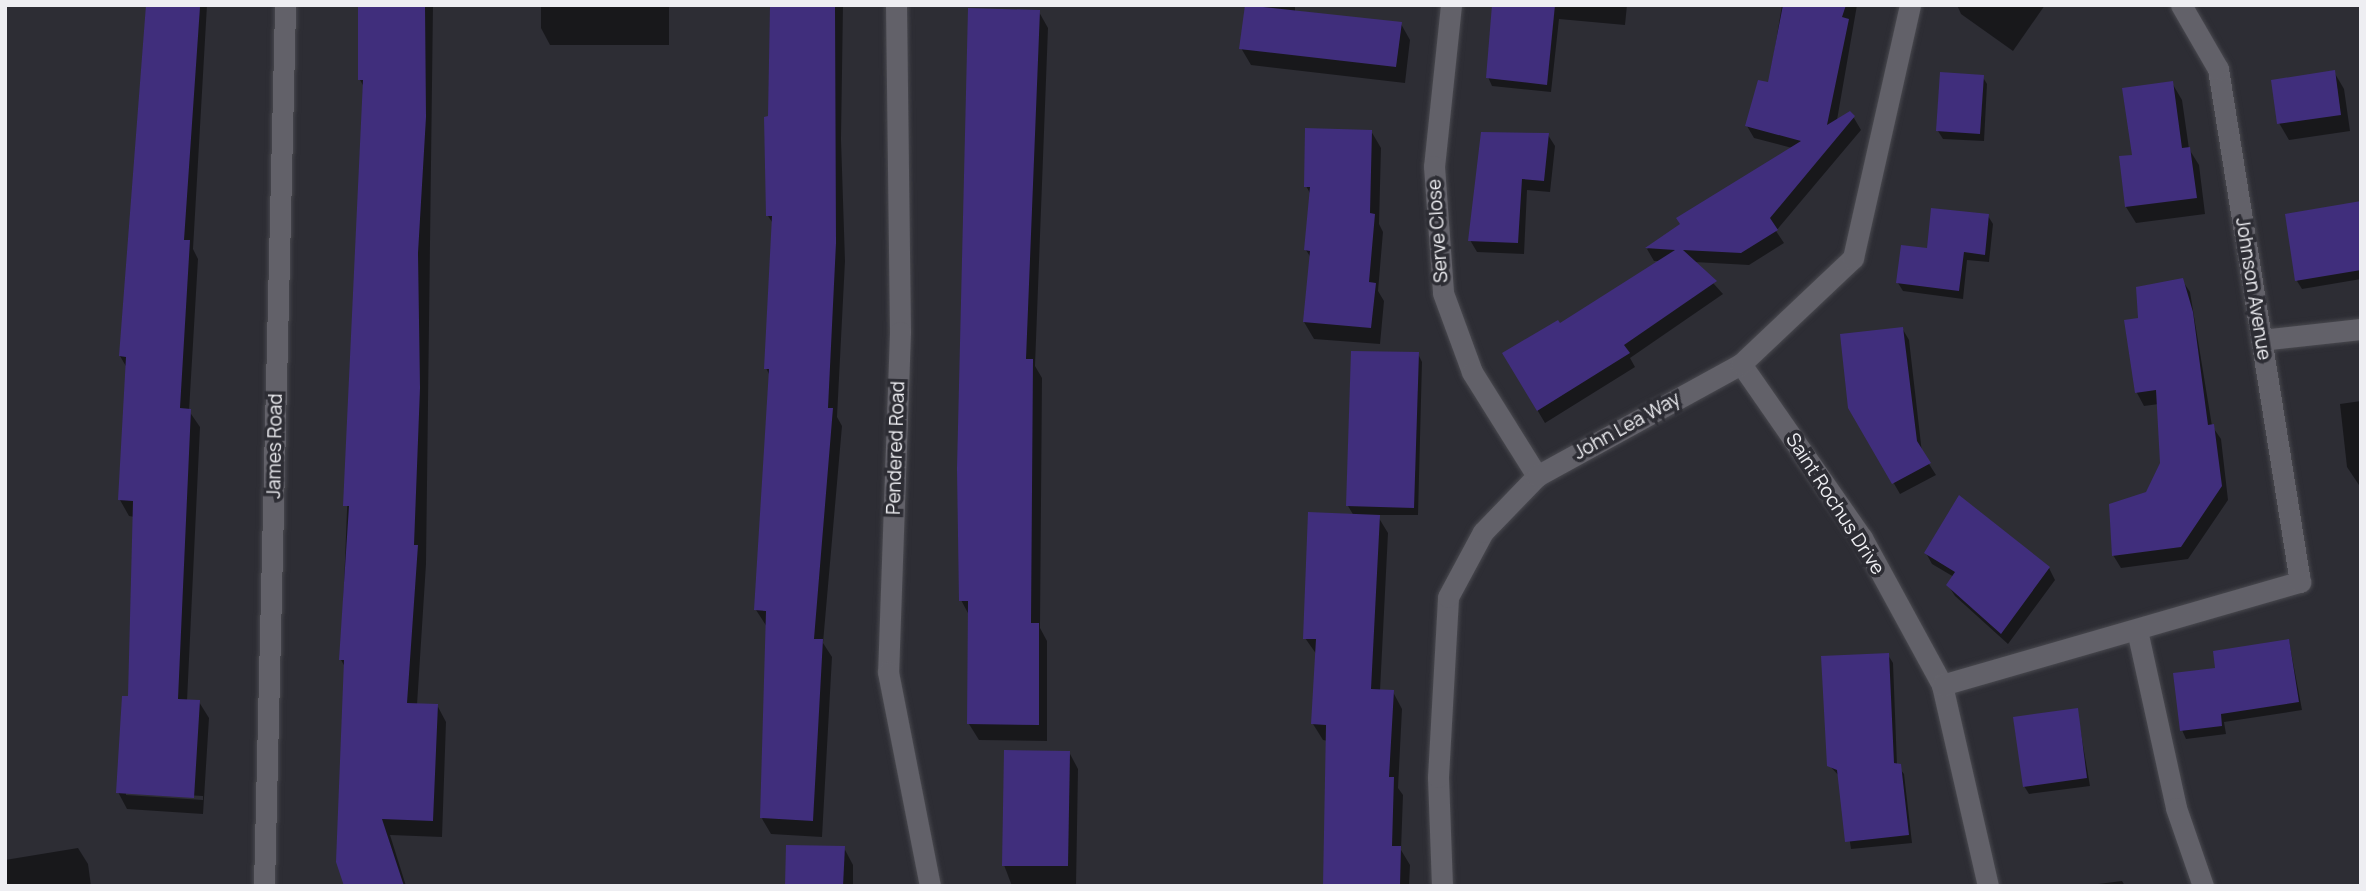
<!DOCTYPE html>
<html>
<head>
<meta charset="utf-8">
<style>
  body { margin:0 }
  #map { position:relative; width:2366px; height:891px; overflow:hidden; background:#2d2d34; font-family:Manrope,sans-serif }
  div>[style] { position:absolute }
  .shadow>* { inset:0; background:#0007 }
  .building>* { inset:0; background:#402e7c }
  .roads { filter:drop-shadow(0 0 2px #49494f) drop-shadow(0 0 2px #49494f) }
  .minor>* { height:21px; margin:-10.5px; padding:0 10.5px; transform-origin:10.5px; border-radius:10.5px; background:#626169 }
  span { translate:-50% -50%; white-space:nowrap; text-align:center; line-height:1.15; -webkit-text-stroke:7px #2d2d34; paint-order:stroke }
  .street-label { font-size:19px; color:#eeeef2 }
  .frame { position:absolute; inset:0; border:7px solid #eeeef2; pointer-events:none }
</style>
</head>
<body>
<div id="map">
  <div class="shadow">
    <div style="clip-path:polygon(evenodd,148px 5px,207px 5px,193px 249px,198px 259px,189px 411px,200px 427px,187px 701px,199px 702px,209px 718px,203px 814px,127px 809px,118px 792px,130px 698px,135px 517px,129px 516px,120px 500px,127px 368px,120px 356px,148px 5px,126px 792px,203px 796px,203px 800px,126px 795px,126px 792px)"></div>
    <div style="clip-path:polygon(360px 5px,433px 5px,426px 564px,417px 705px,437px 705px,446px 722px,442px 837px,390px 835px,406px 886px,346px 886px,345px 667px,341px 660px,364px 87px,360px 80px)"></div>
    <div style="clip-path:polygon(541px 5px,669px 5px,669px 45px,550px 45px,541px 28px)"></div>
    <div style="clip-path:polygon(772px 5px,843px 5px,841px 139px,845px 261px,837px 417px,842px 426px,823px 643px,832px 657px,822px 837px,771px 834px,761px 817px,767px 627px,756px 610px,770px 376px,766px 368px,774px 225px,768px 216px)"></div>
    <div style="clip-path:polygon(1246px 5px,1295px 5px,1295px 11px,1401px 24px,1410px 40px,1405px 83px,1251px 65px,1241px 48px)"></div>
    <div style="clip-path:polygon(1546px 5px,1627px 5px,1625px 25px,1559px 19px,1551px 92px,1492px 86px,1488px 77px)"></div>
    <div style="clip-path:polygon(1782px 5px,1857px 5px,1837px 120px,1854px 118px,1861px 130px,1776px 231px,1784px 243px,1749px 265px,1694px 262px,1723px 294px,1630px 358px,1635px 367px,1545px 423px,1504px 354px,1559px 325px,1661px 261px,1654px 261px,1647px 249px,1792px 148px,1754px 138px,1747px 126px,1769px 84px)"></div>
    <div style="clip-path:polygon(1957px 5px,2045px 5px,2013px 51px,1961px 14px)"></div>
    <div style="clip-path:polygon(1039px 12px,1048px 28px,1035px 366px,1042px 378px,1040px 628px,1047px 641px,1047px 741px,979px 740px,969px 724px,969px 615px,961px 600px)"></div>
    <div style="clip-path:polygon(2334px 72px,2344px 89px,2350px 131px,2289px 140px,2279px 123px)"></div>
    <div style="clip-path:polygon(1982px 76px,1987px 84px,1984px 141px,1943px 139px,1938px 131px)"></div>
    <div style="clip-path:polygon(2172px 83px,2182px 100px,2189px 149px,2199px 165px,2205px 214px,2136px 223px,2126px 207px,2133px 156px)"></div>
    <div style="clip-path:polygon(1371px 131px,1381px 148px,1379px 224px,1383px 232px,1378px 291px,1384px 301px,1380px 344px,1314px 339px,1304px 322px,1311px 258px,1306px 250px,1311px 195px,1306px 186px)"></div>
    <div style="clip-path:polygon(1548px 135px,1555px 146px,1550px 192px,1527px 190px,1524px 254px,1477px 252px,1470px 240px)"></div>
    <div style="clip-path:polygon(2361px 203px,2361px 279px,2302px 289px,2297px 281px)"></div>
    <div style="clip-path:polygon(1988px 216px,1993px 224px,1989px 262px,1967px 260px,1963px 299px,1903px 291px,1898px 283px,1928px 250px)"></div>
    <div style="clip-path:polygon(2182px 280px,2190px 292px,2212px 426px,2221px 439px,2228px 500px,2188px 559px,2121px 568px,2113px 555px,2162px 464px,2159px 404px,2144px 406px,2137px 393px,2126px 322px,2140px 319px)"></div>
    <div style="clip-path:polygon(1902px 328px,1909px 340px,1922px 453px,1936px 475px,1900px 494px,1850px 407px)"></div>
    <div style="clip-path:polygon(1418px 354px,1422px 362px,1418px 515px,1377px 515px,1388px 533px,1380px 691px,1393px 692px,1402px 709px,1398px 788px,1403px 795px,1401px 850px,1410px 865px,1409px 886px,1325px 886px,1328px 741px,1323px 740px,1313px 724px,1317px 655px,1305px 638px,1354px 516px,1348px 506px)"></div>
    <div style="clip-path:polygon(2361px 401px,2361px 488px,2347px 467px,2340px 404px)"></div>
    <div style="clip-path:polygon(1926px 553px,2049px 568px,2055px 580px,2008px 644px,1955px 596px,1948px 585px,1954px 577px,1932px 564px)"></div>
    <div style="clip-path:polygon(2289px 641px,2302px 710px,2224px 722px,2226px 734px,2186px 739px,2182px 730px,2217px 670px)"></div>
    <div style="clip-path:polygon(1888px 655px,1893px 663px,1897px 765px,1904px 774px,1912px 843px,1851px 849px,1840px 777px,1829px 765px)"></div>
    <div style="clip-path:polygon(2077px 710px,2090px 786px,2029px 794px,2024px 786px)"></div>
    <div style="clip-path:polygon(1069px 752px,1078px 769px,1076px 886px,1012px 886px,1004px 865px)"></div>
    <div style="clip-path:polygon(78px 848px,88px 864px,91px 886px,5px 886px,5px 860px)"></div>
    <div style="clip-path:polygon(844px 848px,853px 865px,853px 886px,787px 886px)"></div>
    <div style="clip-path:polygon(2122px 881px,2125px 886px,2082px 886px)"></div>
  </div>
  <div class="building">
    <div style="clip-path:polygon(146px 5px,200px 7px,184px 240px,190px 240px,180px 408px,191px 409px,178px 699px,200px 700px,194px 798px,116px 793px,122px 696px,128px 696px,133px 501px,118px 500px,126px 357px,119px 356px)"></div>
    <div style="clip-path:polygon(358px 5px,425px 5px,426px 117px,418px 253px,420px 388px,414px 545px,418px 545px,407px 703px,438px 704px,433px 821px,382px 819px,404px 886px,344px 886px,336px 862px,344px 660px,339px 660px,349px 506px,343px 506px,363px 80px,358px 80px)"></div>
    <div style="clip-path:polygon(770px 5px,835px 5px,836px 243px,828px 408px,833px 408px,814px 639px,823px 639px,813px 821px,760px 818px,766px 611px,754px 610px,769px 369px,764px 369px,772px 216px,766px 216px,764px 117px,768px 116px)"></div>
    <div style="clip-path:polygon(1245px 5px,1402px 22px,1396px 67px,1239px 49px)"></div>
    <div style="clip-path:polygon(1492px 5px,1555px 5px,1547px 85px,1486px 78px)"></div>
    <div style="clip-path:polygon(1783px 5px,1846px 5px,1842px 17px,1849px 19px,1827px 125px,1850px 111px,1855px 116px,1770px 218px,1778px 230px,1741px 253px,1683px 250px,1717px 281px,1624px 345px,1630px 353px,1537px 411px,1502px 353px,1558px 320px,1560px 323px,1675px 250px,1645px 248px,1680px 224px,1676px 218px,1801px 141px,1745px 126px,1758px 80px,1768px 82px)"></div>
    <div style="clip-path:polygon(968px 8px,1040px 10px,1026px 359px,1033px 359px,1031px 623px,1039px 623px,1039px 725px,967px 724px,968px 601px,959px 601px,957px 469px)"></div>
    <div style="clip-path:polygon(2335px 70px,2341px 115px,2277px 124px,2271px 80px)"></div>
    <div style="clip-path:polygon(1940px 72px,1984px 75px,1980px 134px,1936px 131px)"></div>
    <div style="clip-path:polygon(2173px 81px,2182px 148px,2190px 147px,2197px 198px,2125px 207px,2119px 156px,2132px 155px,2122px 88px)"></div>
    <div style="clip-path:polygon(1305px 128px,1372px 130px,1370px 213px,1375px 214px,1369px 282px,1376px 283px,1371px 328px,1303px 322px,1310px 251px,1304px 250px,1310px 187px,1304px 187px)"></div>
    <div style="clip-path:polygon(1481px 132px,1549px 133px,1544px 181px,1522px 179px,1518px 243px,1468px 241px)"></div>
    <div style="clip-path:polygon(2361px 201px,2361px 270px,2295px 281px,2285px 214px)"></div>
    <div style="clip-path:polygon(1931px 208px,1989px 214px,1985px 255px,1964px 252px,1959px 291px,1896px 283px,1901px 245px,1927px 248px)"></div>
    <div style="clip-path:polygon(2183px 278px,2193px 312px,2208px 425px,2214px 424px,2222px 486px,2181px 547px,2112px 556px,2109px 504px,2146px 492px,2160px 463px,2156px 390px,2135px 393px,2124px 320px,2138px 318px,2136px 287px)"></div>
    <div style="clip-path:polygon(1903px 327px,1917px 441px,1931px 463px,1892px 484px,1848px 408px,1840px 334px)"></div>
    <div style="clip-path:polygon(1351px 351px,1419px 352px,1414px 508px,1346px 506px)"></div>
    <div style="clip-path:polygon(1959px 495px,2050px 567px,2001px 634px,1946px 585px,1955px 572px,1924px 553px)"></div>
    <div style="clip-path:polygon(1308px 512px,1380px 515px,1371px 689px,1394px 690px,1389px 777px,1394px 777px,1392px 846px,1401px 846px,1400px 886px,1323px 886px,1326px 725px,1311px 724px,1316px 639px,1303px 639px)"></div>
    <div style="clip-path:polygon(2289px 639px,2299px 702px,2221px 714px,2222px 726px,2180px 731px,2173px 673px,2215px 668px,2213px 651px)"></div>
    <div style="clip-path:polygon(1889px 653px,1894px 763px,1901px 764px,1909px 835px,1845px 842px,1837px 770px,1827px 766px,1821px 656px)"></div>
    <div style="clip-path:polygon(2078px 708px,2087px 778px,2023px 787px,2013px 717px)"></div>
    <div style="clip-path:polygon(1004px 750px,1070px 751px,1068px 866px,1002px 866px)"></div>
    <div style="clip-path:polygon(786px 845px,845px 846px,843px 886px,785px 886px)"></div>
  </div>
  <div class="roads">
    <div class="minor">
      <div style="left:896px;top:5px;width:327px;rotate:89.3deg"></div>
      <div style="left:900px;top:332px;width:340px;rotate:92deg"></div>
      <div style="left:888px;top:672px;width:218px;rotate:78.9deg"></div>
      <div style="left:1451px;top:5px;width:162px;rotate:96deg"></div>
      <div style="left:1434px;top:166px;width:127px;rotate:85.9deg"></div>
      <div style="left:1443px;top:293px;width:84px;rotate:69.8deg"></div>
      <div style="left:1472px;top:372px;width:123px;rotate:58deg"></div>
      <div style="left:2261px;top:340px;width:101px;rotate:-6.3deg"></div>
      <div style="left:1741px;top:364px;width:212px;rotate:55.2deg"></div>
      <div style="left:1862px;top:538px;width:167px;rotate:61.4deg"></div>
      <div style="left:2137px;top:630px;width:182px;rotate:77.6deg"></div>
      <div style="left:2176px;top:808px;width:83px;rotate:70.9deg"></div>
      <div style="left:264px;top:886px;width:881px;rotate:-88.63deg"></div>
      <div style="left:1442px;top:886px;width:109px;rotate:-92.1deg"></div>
      <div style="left:1438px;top:777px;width:180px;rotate:-86.8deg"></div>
      <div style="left:1448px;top:597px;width:74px;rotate:-61.7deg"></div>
      <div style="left:1483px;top:532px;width:78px;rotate:-46deg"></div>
      <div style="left:1537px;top:476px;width:233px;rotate:-28.8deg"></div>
      <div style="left:1741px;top:364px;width:154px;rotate:-43.4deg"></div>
      <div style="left:1853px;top:258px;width:259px;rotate:-77.3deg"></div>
      <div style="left:1988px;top:886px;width:206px;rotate:-102.9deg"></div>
      <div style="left:1942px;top:685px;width:373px;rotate:-16.1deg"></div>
      <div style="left:2300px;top:582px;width:520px;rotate:-99.08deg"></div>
      <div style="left:2218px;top:69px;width:74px;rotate:-120deg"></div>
    </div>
  </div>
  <div class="street-label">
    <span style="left:1438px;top:231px;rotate:-94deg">Serve Close</span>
    <span style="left:2253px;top:289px;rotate:81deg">Johnson Avenue</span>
    <span style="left:1627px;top:426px;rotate:-29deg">John Lea Way</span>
    <span style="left:275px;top:446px;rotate:-89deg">James Road</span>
    <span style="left:896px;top:448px;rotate:-88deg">Pendered Road</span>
    <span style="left:1835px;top:504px;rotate:57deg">Saint Rochus Drive</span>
  </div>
  <div class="frame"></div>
</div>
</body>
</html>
